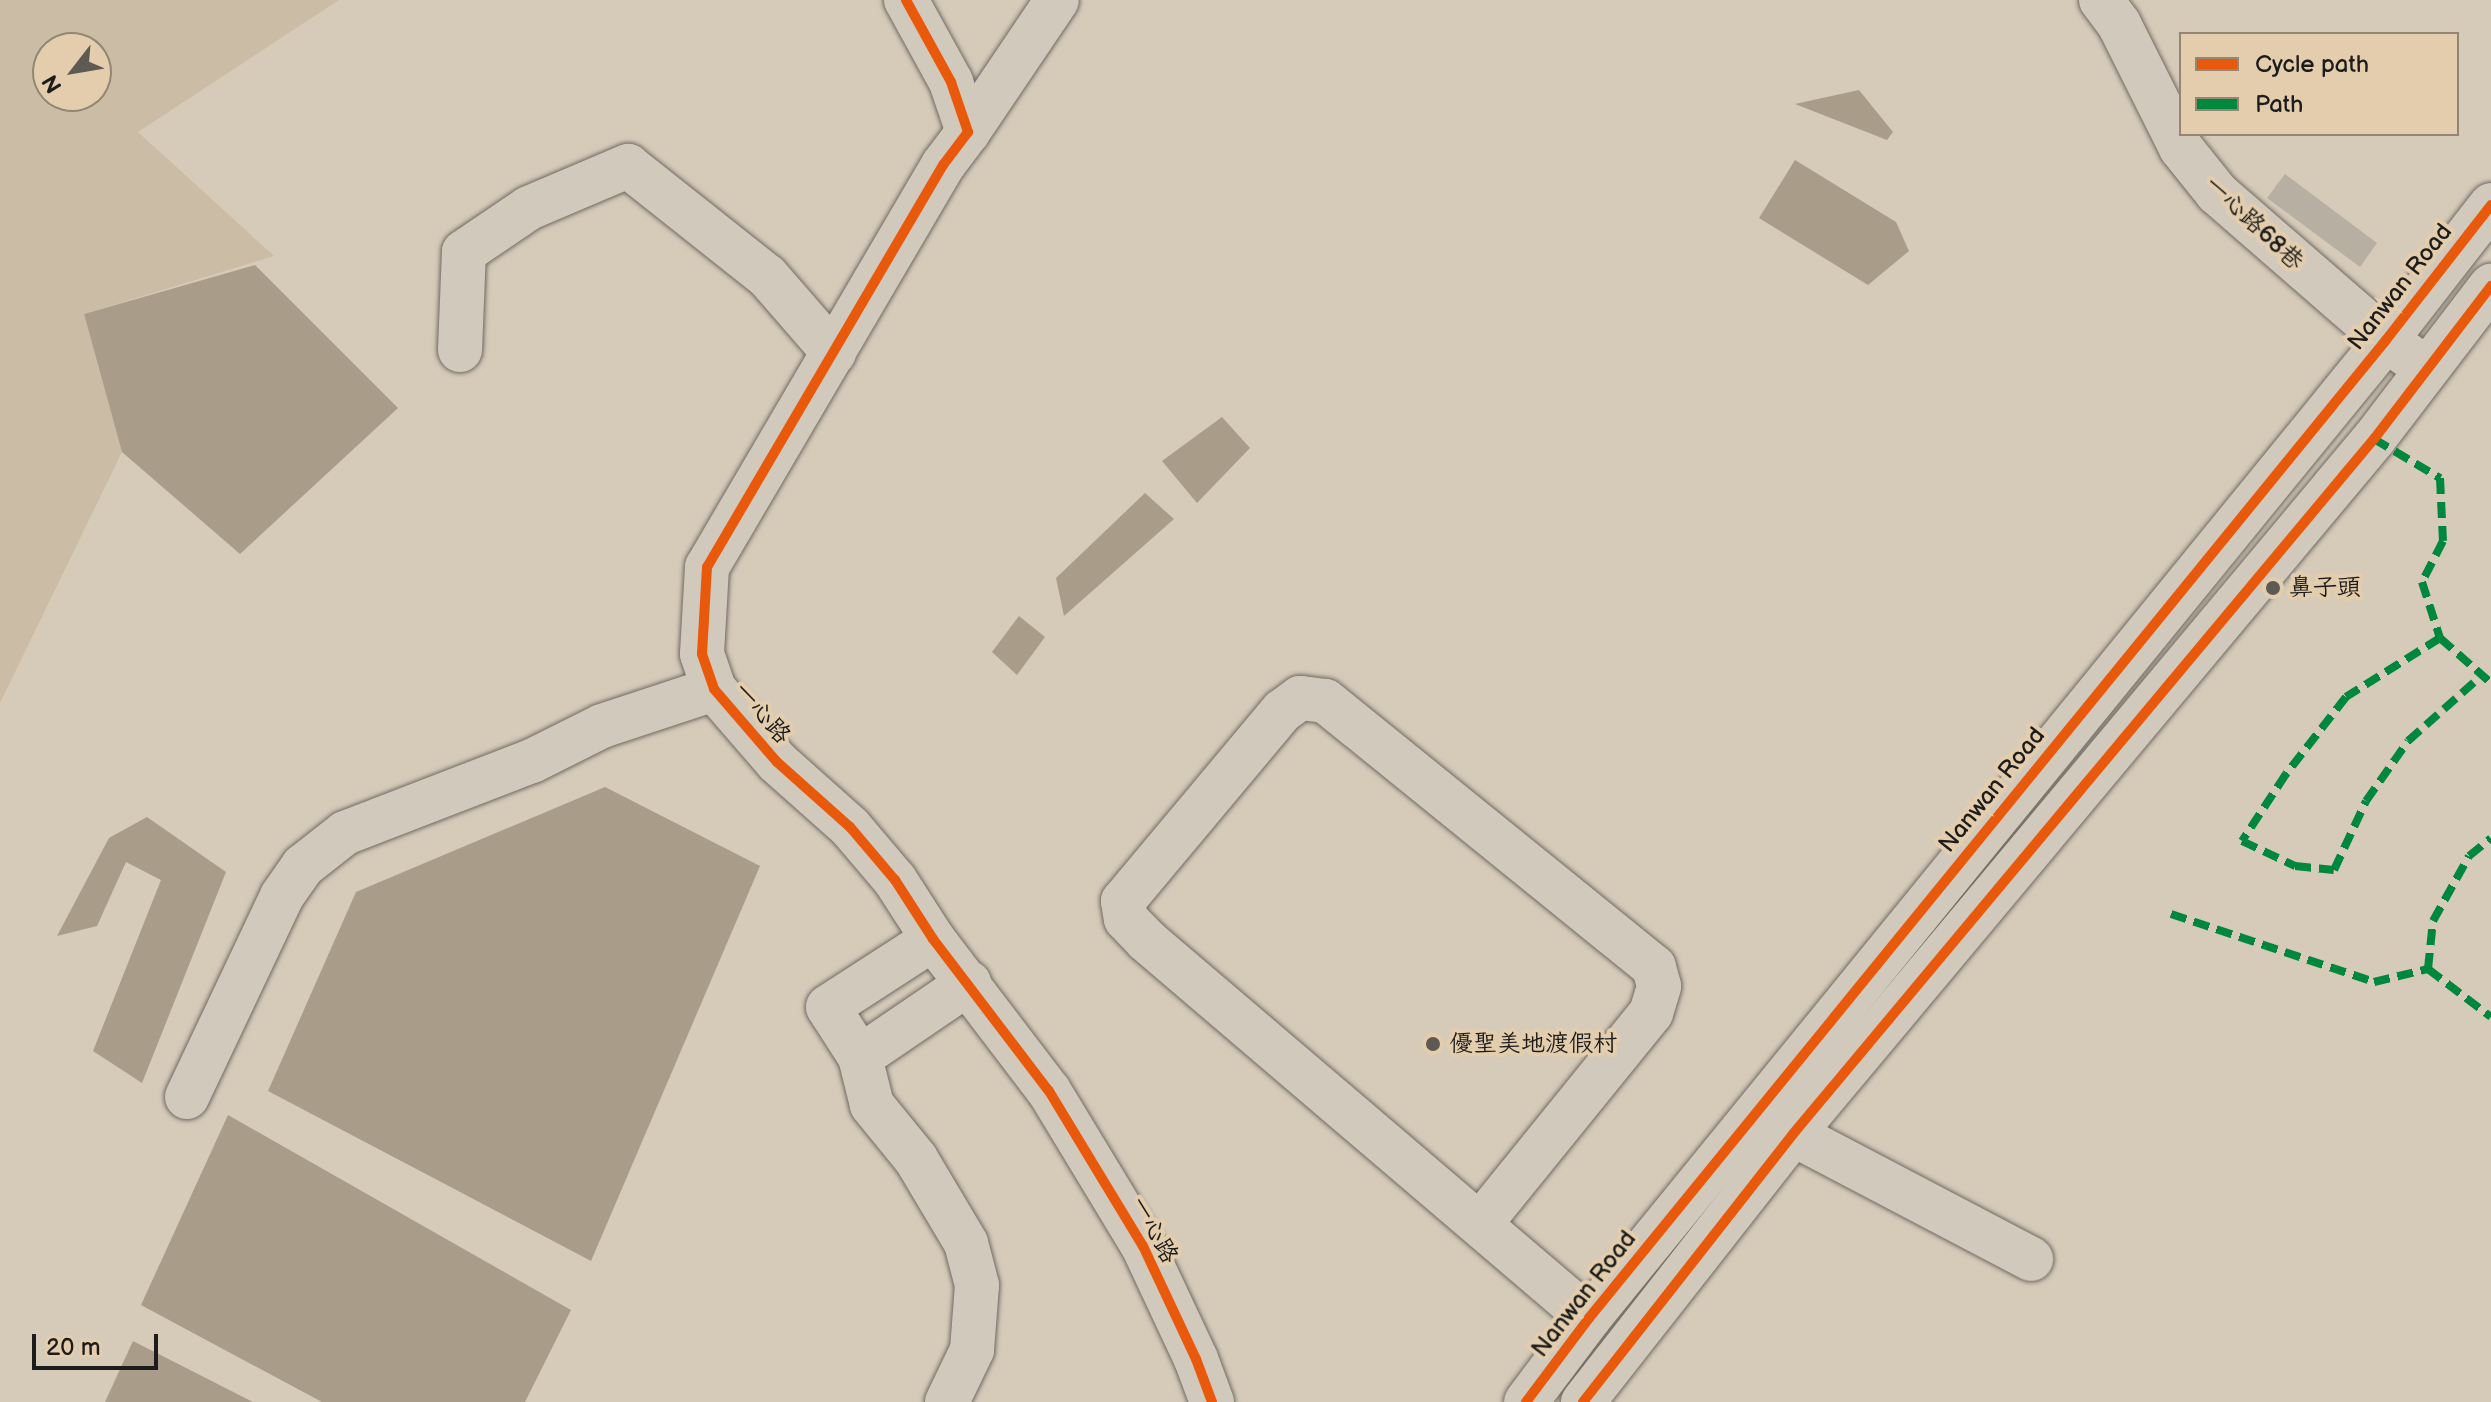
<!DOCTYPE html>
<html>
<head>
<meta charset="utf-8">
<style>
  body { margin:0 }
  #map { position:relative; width:2491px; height:1402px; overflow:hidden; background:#d6cab9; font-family:"Balsamiq Sans","LXGW WenKai TC",sans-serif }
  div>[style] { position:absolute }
  .green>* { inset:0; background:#cbbca5 }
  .water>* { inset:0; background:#a99c89 }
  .building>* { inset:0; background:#b8afa3 }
  .roads { filter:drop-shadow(0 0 2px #706a63) drop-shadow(0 0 2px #706a63) }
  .minor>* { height:44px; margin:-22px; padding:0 22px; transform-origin:22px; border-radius:22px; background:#d2c9bd }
  .major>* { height:44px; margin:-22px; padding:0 22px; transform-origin:22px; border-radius:22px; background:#d2c9bd }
  .quiet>* { height:8px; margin-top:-4px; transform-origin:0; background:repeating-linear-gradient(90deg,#00873e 0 16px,transparent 0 24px) }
  .cycleway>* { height:10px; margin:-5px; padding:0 5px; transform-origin:5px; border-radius:5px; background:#e8590c }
  .dots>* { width:22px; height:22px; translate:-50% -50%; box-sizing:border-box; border:4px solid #e3cdac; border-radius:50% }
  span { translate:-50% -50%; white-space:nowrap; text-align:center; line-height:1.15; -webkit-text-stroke:8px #e3cdac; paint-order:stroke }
  .street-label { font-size:24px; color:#1c1c1c }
  .poi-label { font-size:24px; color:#1c1c1c }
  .left { translate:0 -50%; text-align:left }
  .legend { position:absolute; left:2179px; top:32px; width:280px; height:104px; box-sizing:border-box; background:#e3cdac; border:2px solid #938672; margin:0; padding:10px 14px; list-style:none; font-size:24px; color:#1c1c1c }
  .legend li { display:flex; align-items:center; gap:16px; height:40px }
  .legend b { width:40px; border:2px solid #938672 }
  .north { position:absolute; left:32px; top:32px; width:80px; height:80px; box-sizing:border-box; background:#e3cdac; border:2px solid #938672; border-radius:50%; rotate:239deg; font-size:22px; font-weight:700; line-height:32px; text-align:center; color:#1c1c1c }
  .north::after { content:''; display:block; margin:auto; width:28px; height:36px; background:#5d5953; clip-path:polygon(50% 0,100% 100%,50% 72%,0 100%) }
  .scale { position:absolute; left:32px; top:1334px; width:126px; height:36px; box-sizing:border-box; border:4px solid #1c1c1c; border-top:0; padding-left:10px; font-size:24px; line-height:28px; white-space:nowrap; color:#1c1c1c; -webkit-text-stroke:6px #e3cdac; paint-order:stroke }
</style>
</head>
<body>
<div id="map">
  <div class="green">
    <div style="clip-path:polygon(evenodd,0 0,339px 0,138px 132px,274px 256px,84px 314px,122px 452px,0 703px,0 0,48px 48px,96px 48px,96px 96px,48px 96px,48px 48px)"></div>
  </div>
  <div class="water">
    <div style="clip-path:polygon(1859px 90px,1893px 132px,1887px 140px,1795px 104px)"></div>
    <div style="clip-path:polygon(1795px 160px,1896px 222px,1909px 251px,1868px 285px,1759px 218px)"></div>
    <div style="clip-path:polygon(255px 265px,398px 408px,240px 554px,122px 452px,84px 314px)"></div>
    <div style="clip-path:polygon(1222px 417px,1250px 448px,1197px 503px,1162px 461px)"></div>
    <div style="clip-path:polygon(1145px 493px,1174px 519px,1064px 616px,1056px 578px)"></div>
    <div style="clip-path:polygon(1019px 616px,1045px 637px,1017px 675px,992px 652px)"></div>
    <div style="clip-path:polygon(605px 787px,760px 866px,591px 1261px,268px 1091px,356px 892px)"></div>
    <div style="clip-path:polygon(147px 817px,226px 872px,142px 1083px,93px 1051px,161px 880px,126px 862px,97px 926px,57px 936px,109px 838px)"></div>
    <div style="clip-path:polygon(228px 1115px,571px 1310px,525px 1402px,322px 1402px,141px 1305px)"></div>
    <div style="clip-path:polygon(133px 1341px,253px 1402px,105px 1402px)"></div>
  </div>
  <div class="building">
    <div style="clip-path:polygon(2285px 174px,2377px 243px,2360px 267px,2267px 198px)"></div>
  </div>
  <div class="roads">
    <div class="minor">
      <div style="left:906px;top:0;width:94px;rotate:61.2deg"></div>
      <div style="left:951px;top:82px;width:53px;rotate:71.2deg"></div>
      <div style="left:968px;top:132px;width:41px;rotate:127.1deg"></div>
      <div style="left:943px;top:165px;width:466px;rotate:120.4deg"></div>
      <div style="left:707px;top:567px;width:87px;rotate:93.3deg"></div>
      <div style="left:702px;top:654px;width:37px;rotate:71deg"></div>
      <div style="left:714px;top:689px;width:96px;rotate:49.2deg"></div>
      <div style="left:777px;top:762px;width:98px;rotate:41.7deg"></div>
      <div style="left:850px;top:827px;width:70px;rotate:49.7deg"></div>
      <div style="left:895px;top:880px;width:70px;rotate:57.2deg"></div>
      <div style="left:933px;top:939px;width:191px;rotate:52.7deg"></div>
      <div style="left:1049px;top:1091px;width:181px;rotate:58.8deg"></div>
      <div style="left:1143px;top:1246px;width:125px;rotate:64.9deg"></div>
      <div style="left:1196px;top:1359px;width:46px;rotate:69.6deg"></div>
      <div style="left:2101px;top:0;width:30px;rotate:53deg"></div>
      <div style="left:2119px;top:24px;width:139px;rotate:63.4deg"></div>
      <div style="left:2181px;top:148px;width:58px;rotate:51.3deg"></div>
      <div style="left:2217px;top:193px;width:224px;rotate:41deg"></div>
      <div style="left:2386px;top:340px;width:49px;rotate:35deg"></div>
      <div style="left:968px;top:132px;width:159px;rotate:-56deg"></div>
      <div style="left:460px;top:350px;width:98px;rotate:-87.7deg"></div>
      <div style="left:464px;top:252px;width:78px;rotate:-34.1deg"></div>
      <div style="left:529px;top:208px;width:108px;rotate:-23deg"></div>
      <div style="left:628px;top:166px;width:177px;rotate:38.4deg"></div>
      <div style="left:767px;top:276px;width:102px;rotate:49deg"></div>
      <div style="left:860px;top:1057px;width:59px;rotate:-122.6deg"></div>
      <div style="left:828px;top:1007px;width:125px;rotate:-32.9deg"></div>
      <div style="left:187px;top:1097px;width:222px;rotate:-64.7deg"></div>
      <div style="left:282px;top:896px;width:37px;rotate:-55deg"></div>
      <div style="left:303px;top:866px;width:53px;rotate:-38.2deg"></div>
      <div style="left:345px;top:833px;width:200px;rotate:-21.1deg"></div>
      <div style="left:532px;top:761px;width:78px;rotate:-26.6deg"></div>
      <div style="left:602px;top:726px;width:118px;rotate:-18.3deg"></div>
      <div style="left:1793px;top:1134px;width:269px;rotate:27.7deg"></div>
      <div style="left:1480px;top:1224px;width:272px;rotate:-51deg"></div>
      <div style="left:1651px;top:1013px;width:28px;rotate:-73deg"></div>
      <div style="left:1659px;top:986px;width:20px;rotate:-105deg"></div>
      <div style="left:1654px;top:967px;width:423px;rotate:-141deg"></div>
      <div style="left:1325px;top:701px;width:25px;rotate:-173deg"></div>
      <div style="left:1300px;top:698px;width:22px;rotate:144deg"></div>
      <div style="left:1282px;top:711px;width:248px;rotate:129.9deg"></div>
      <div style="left:1123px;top:901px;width:18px;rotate:81deg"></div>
      <div style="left:1126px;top:919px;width:29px;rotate:46deg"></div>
      <div style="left:1146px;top:940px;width:582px;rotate:40.47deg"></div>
      <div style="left:947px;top:1402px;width:58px;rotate:-64.3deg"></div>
      <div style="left:972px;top:1350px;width:65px;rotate:-85.6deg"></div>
      <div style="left:977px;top:1285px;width:43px;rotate:-104.7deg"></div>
      <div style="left:966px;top:1243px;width:98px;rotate:-120.8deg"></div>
      <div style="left:916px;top:1159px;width:70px;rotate:-129.2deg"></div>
      <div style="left:872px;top:1105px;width:49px;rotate:-104deg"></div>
      <div style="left:860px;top:1057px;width:132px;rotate:-34.2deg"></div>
    </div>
    <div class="major">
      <div style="left:1526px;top:1402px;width:105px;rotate:-53.1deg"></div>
      <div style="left:1589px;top:1318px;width:1262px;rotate:-50.82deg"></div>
      <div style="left:2386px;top:340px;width:171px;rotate:-52.1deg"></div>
      <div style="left:1583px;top:1402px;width:340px;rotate:-51.9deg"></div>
      <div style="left:1793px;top:1134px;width:906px;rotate:-50.11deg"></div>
      <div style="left:2374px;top:439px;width:193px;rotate:-52.6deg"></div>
    </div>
  </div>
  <div class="quiet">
    <div style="left:2374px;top:439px;width:77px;rotate:30.6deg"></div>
    <div style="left:2440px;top:478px;width:63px;rotate:87.3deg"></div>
    <div style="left:2443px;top:541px;width:46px;rotate:117.1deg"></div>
    <div style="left:2422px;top:582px;width:59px;rotate:72.2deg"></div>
    <div style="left:2440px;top:638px;width:68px;rotate:41.4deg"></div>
    <div style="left:2440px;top:638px;width:111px;rotate:147.9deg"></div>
    <div style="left:2346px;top:697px;width:98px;rotate:127.9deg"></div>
    <div style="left:2286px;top:774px;width:80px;rotate:123.3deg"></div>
    <div style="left:2242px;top:841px;width:59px;rotate:25.3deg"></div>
    <div style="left:2295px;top:866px;width:39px;rotate:6deg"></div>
    <div style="left:2334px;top:870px;width:76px;rotate:-65.1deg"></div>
    <div style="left:2366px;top:801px;width:73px;rotate:-55deg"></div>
    <div style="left:2408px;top:741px;width:99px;rotate:-41.7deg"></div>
    <div style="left:2171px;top:914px;width:214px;rotate:18.5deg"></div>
    <div style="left:2374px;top:982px;width:56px;rotate:-13.5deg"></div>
    <div style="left:2428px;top:969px;width:79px;rotate:37.3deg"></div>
    <div style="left:2428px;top:969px;width:48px;rotate:-84.1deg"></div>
    <div style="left:2433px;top:921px;width:74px;rotate:-61deg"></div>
    <div style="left:2469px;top:856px;width:28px;rotate:-39deg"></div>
  </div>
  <div class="cycleway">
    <div style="left:906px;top:0;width:94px;rotate:61.2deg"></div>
    <div style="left:951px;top:82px;width:53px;rotate:71.2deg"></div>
    <div style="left:968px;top:132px;width:41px;rotate:127.1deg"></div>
    <div style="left:943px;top:165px;width:466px;rotate:120.4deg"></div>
    <div style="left:707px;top:567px;width:87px;rotate:93.3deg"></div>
    <div style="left:702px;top:654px;width:37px;rotate:71deg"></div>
    <div style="left:714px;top:689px;width:96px;rotate:49.2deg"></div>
    <div style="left:777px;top:762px;width:98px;rotate:41.7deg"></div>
    <div style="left:850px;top:827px;width:70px;rotate:49.7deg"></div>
    <div style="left:895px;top:880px;width:70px;rotate:57.2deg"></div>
    <div style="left:933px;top:939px;width:191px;rotate:52.7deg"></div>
    <div style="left:1049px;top:1091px;width:181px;rotate:58.8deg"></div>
    <div style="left:1143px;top:1246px;width:125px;rotate:64.9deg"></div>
    <div style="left:1196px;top:1359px;width:46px;rotate:69.6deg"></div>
    <div style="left:1526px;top:1402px;width:105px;rotate:-53.1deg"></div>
    <div style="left:1589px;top:1318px;width:1262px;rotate:-50.82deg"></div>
    <div style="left:2386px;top:340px;width:171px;rotate:-52.1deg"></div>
    <div style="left:1583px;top:1402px;width:340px;rotate:-51.9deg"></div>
    <div style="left:1793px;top:1134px;width:906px;rotate:-50.11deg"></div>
    <div style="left:2374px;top:439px;width:193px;rotate:-52.6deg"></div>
  </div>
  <div class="dots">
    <div style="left:2273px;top:588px;background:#5d5953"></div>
    <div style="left:1433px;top:1044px;background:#5d5953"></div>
  </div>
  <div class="street-label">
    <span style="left:2254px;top:223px;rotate:43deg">一心路68巷</span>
    <span style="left:2400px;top:287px;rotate:-52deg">Nanwan Road</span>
    <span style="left:762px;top:713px;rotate:49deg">一心路</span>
    <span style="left:1992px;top:790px;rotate:-51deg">Nanwan Road</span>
    <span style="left:1154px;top:1230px;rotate:61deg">一心路</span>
    <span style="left:1584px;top:1294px;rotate:-52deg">Nanwan Road</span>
  </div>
  <div class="poi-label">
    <span class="left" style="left:2289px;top:588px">鼻子頭</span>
    <span class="left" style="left:1449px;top:1044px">優聖美地渡假村</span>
  </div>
  <ul class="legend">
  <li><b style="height:10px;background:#e8590c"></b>Cycle path</li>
  <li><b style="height:10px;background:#00873e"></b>Path</li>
  </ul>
  <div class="north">N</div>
  <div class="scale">20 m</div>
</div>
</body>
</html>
